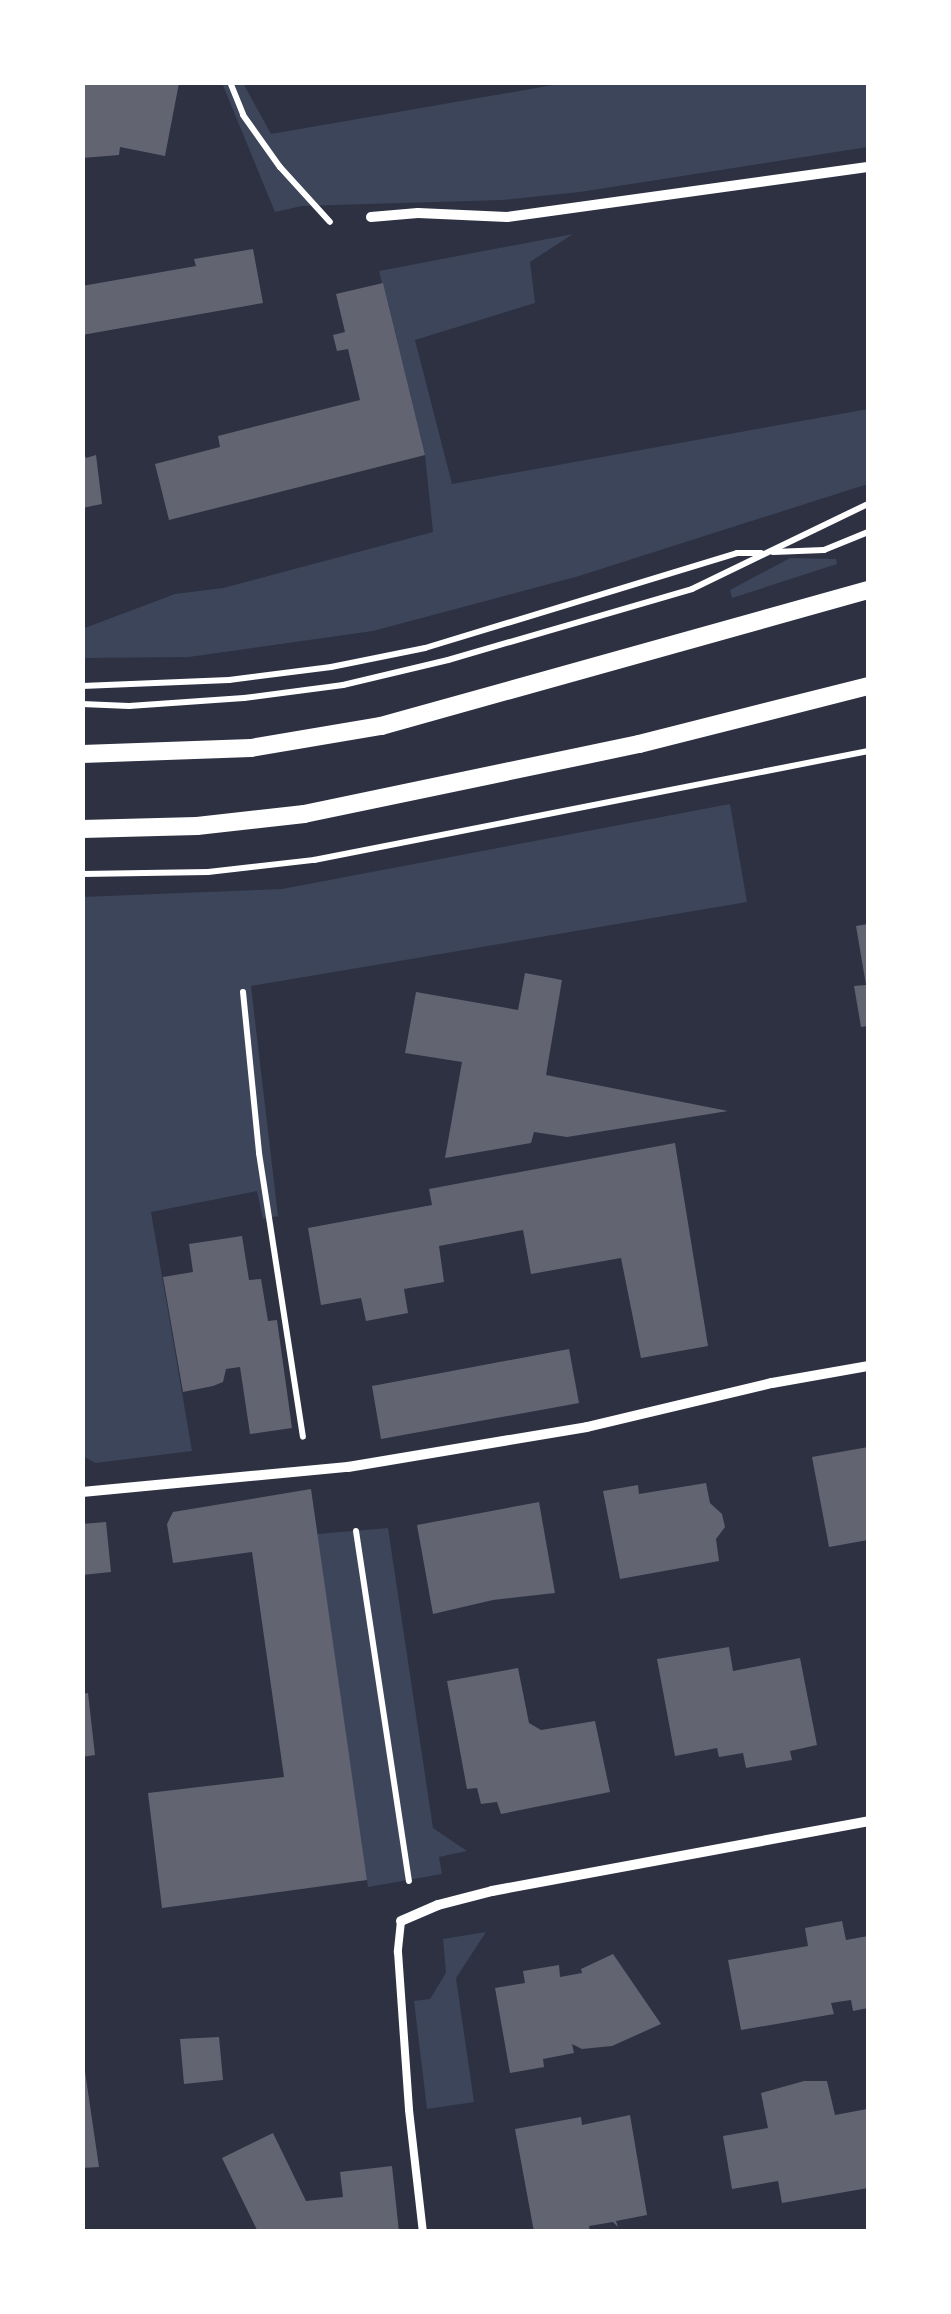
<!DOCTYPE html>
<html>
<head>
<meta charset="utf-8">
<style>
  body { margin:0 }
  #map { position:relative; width:951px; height:2314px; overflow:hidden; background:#2d3142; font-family:"Source Sans 3",sans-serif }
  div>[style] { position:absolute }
  .green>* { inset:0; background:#3c4559 }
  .building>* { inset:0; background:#626471 }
  .path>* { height:6px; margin:-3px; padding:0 3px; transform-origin:3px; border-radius:3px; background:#fff }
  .service>* { height:8px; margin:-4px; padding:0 4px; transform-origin:4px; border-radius:4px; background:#fff }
  .minor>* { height:10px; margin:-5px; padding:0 5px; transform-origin:5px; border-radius:5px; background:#fff }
  .tertiary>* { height:18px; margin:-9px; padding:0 9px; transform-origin:9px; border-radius:9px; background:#fff }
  span { translate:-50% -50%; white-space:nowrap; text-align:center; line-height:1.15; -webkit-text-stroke:8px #fff; paint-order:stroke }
  .frame { position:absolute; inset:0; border:85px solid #fff; pointer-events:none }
</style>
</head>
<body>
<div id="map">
  <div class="green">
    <div style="clip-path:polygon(222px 83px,243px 83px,271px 134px,565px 83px,868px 83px,868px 147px,580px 192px,503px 200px,302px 206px,275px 212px)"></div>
    <div style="clip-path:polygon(573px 234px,530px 262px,535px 303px,415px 340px,452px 484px,868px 409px,868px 484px,579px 576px,373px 631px,189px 657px,83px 658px,82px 629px,175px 594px,223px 588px,433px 532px,425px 455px,379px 271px)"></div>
    <div style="clip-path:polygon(790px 558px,836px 559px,837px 564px,732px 598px,730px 590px)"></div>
    <div style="clip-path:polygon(730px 804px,747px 902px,251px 986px,278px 1216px,263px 1219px,257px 1191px,151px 1212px,192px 1451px,96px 1463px,84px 1457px,82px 897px,282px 889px)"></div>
    <div style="clip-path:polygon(388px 1528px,433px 1828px,467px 1851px,439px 1857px,442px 1874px,368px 1887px,317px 1534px)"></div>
    <div style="clip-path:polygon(486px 1932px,456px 1978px,474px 2102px,427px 2109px,414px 2001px,430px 1999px,446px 1973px,443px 1939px)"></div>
  </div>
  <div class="building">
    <div style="clip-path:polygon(82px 82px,179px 83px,165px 156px,120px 147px,119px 155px,82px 158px)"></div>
    <div style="clip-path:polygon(253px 249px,263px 303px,82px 335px,82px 286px,196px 266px,194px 259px)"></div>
    <div style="clip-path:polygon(383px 283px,425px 455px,169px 520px,155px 464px,220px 447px,218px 436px,360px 400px,348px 349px,337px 351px,333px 335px,345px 332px,336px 294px)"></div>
    <div style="clip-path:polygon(82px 450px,86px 458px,96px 455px,102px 504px,82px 508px)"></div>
    <div style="clip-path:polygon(868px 924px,868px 1026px,861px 1027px,854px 986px,866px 985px,856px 926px)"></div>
    <div style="clip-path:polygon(525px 973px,562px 980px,546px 1075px,728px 1111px,567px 1137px,534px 1132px,531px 1143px,445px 1158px,462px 1062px,405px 1053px,416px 992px,518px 1010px)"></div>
    <div style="clip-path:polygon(675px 1143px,708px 1346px,641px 1358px,621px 1258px,531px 1274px,523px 1230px,439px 1246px,444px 1282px,404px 1289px,408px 1313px,366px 1321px,361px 1298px,321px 1305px,308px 1228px,432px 1205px,429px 1189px)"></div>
    <div style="clip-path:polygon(242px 1236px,249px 1280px,261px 1279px,268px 1321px,277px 1320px,292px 1428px,250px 1434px,240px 1367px,226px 1369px,223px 1382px,213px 1386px,183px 1392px,163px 1277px,193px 1272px,189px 1244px)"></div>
    <div style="clip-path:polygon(569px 1349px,579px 1403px,381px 1439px,372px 1386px)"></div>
    <div style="clip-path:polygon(868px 1447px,868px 1540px,829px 1547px,812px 1457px)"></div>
    <div style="clip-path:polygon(706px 1483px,710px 1503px,722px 1514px,725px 1527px,716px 1539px,719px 1561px,620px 1579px,603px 1491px,638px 1485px,639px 1494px)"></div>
    <div style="clip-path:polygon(311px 1489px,367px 1880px,162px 1908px,148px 1793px,284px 1777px,252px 1552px,173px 1563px,167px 1524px,173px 1512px)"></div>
    <div style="clip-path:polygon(539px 1502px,555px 1593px,493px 1600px,433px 1614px,417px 1525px)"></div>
    <div style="clip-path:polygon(106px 1522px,111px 1572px,82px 1575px,82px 1524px)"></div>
    <div style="clip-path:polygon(729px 1647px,733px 1671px,800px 1658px,817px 1745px,790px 1751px,792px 1760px,746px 1768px,743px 1753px,719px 1757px,717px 1748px,675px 1756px,657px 1659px)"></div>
    <div style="clip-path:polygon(518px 1668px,529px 1723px,541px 1730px,595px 1721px,610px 1792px,501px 1814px,497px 1802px,481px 1804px,477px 1788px,467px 1789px,447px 1681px)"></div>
    <div style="clip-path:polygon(88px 1693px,95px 1755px,82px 1757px,82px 1694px)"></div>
    <div style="clip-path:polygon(842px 1921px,846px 1940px,868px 1936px,868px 2008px,853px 2011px,851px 2000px,831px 2003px,834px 2014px,741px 2030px,728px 1960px,808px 1946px,805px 1928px)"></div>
    <div style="clip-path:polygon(613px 1954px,661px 2024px,612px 2046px,582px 2049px,572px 2044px,574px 2053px,543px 2059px,544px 2067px,510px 2073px,495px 1988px,525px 1983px,523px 1971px,559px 1965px,560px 1977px,582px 1973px,581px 1969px)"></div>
    <div style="clip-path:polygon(219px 2037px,223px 2080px,184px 2084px,180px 2039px)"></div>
    <div style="clip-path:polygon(82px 2051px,99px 2167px,82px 2168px)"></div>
    <div style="clip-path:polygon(804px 2081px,827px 2081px,835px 2115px,867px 2109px,868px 2188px,782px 2203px,778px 2181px,732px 2189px,723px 2136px,768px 2128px,761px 2093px)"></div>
    <div style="clip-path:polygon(630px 2115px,647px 2215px,616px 2221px,618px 2227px,613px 2222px,589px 2226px,590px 2232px,534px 2232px,515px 2129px,581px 2117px,582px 2125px)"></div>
    <div style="clip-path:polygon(273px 2133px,306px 2201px,343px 2197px,340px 2172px,392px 2166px,399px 2232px,258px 2232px,222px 2158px)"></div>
  </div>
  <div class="path">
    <div style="left:230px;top:82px;width:35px;rotate:68deg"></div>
    <div style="left:243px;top:115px;width:64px;rotate:54.6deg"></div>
    <div style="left:280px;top:167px;width:74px;rotate:47.7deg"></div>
    <div style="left:773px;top:552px;width:51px;rotate:-2.2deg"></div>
    <div style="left:824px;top:550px;width:48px;rotate:-22.2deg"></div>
    <div style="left:82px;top:686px;width:147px;rotate:-2.3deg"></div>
    <div style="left:229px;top:680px;width:103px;rotate:-7.3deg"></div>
    <div style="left:331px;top:667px;width:96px;rotate:-11.4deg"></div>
    <div style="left:425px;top:648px;width:326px;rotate:-16.9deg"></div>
    <div style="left:737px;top:553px;width:24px"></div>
    <div style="left:82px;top:704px;width:47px;rotate:2.4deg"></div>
    <div style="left:129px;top:706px;width:115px;rotate:-4deg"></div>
    <div style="left:244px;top:698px;width:100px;rotate:-7.5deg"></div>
    <div style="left:343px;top:685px;width:108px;rotate:-13.4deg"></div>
    <div style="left:448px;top:660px;width:254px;rotate:-16.2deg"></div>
    <div style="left:692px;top:589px;width:195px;rotate:-25.8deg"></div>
    <div style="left:82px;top:874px;width:126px;rotate:-0.9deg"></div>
    <div style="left:208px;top:872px;width:107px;rotate:-6.5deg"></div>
    <div style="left:314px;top:860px;width:565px;rotate:-11.13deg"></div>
    <div style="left:243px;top:992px;width:162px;rotate:84.3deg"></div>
    <div style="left:259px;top:1153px;width:287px;rotate:81.2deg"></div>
    <div style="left:356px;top:1531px;width:354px;rotate:81.4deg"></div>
  </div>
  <div class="service">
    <div style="left:401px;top:1921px;width:31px;rotate:96deg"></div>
    <div style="left:398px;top:1952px;width:158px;rotate:86deg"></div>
    <div style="left:409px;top:2110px;width:123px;rotate:83.5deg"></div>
  </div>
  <div class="minor">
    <div style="left:371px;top:217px;width:47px;rotate:-4.9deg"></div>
    <div style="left:418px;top:213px;width:89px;rotate:2.6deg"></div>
    <div style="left:507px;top:217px;width:364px;rotate:-7.9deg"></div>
    <div style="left:82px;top:1492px;width:267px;rotate:-5.4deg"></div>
    <div style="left:348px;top:1467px;width:242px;rotate:-9.5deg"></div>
    <div style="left:587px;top:1427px;width:190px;rotate:-13.4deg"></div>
    <div style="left:772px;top:1383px;width:97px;rotate:-10deg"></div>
    <div style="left:401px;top:1921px;width:40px;rotate:-23.4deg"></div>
    <div style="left:438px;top:1905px;width:56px;rotate:-14.5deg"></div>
    <div style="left:492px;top:1891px;width:382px;rotate:-10.5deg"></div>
  </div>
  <div class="tertiary">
    <div style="left:82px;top:754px;width:169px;rotate:-2deg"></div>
    <div style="left:251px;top:748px;width:132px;rotate:-9.6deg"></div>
    <div style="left:381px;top:726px;width:506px;rotate:-15.6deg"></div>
    <div style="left:82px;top:829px;width:115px;rotate:-1.5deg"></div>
    <div style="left:197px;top:826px;width:108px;rotate:-6.4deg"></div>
    <div style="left:304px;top:814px;width:342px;rotate:-11.8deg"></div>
    <div style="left:639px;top:744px;width:236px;rotate:-14.2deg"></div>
  </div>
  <div class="frame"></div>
</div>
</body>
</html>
